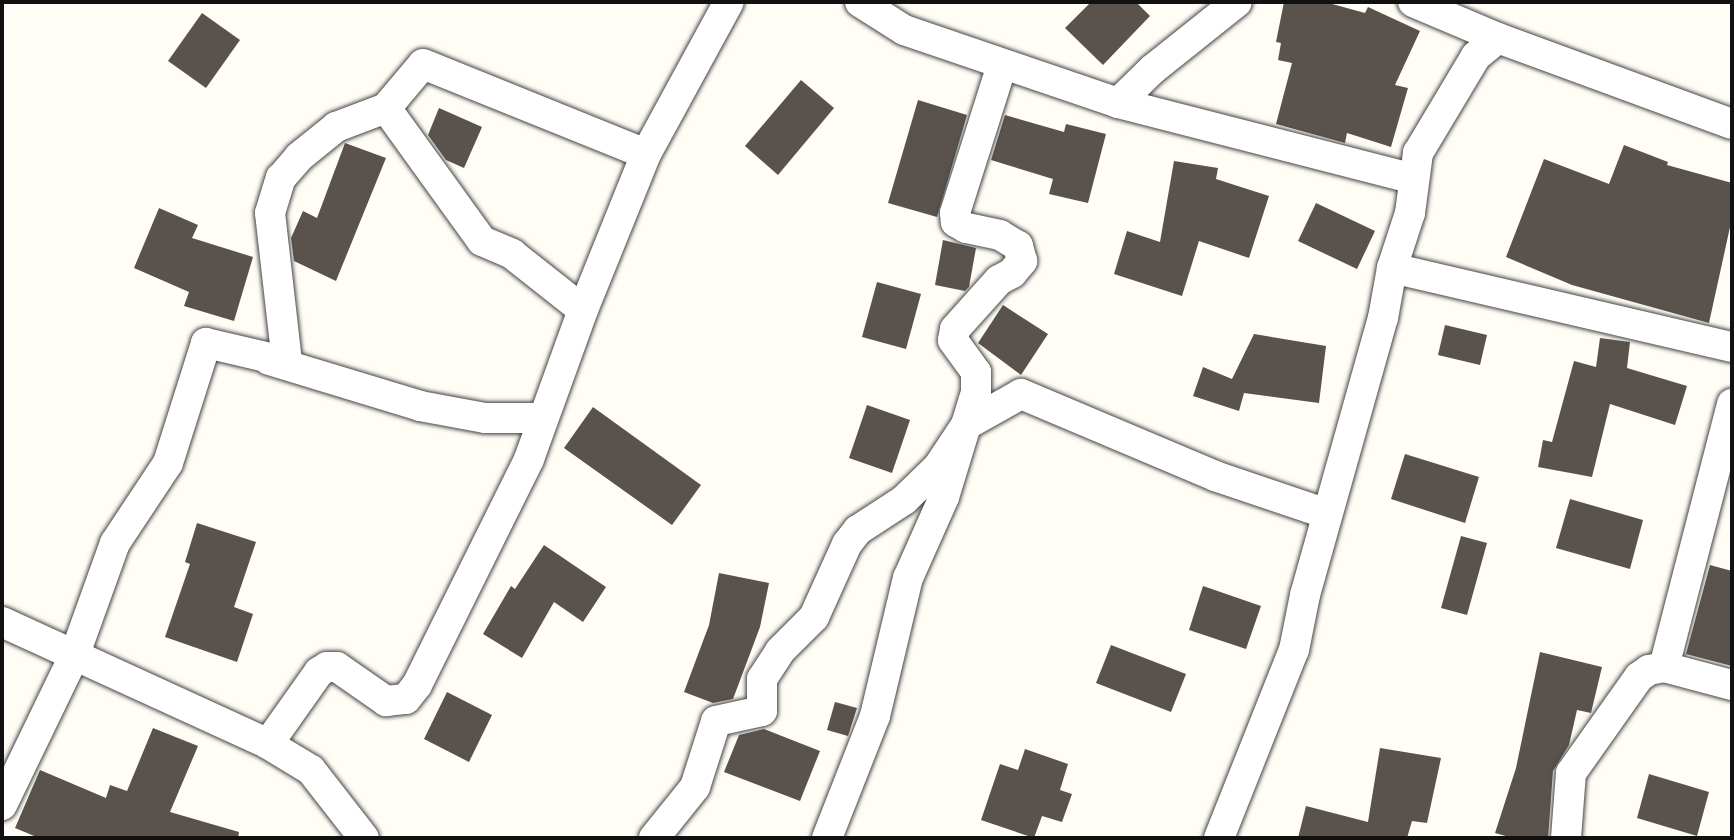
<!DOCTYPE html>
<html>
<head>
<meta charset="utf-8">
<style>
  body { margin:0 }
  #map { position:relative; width:1734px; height:840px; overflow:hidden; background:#fffdf5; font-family:"Libre Baskerville",serif }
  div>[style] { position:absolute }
  .building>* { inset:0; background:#5a524d }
  .roads { filter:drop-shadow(0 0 2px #444) drop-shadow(0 0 2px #444) }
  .minor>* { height:30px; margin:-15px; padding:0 15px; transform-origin:15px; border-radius:15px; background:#fff }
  span { translate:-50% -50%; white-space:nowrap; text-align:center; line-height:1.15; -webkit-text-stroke:8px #fff; paint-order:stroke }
  .frame { position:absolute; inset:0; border:4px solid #111; pointer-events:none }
</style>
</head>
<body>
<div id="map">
  <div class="building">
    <div style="clip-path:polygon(1091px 2px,1136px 2px,1150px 16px,1103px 65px,1065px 28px)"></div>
    <div style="clip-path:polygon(1284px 2px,1325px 2px,1365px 13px,1368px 7px,1420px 31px,1395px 85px,1408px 88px,1391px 147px,1347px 133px,1345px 143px,1276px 124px,1292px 63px,1278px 60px,1281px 43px,1276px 42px)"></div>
    <div style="clip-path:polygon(202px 13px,240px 40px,206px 88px,168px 61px)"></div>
    <div style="clip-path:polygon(801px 80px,834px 108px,778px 175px,745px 146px)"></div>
    <div style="clip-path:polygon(918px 100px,967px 115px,937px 217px,888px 203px)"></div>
    <div style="clip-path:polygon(439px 108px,482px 127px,464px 168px,446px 160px,428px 135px)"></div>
    <div style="clip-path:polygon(1005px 115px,1064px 132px,1066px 124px,1106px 134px,1088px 203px,1049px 194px,1053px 179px,991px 160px)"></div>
    <div style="clip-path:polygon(345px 143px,386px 158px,336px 281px,294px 261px,291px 238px,303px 211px,317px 218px)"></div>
    <div style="clip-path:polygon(1624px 145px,1668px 162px,1667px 165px,1732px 183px,1732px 218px,1709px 323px,1572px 285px,1506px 257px,1544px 159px,1609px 184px)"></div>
    <div style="clip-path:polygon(1174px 161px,1218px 168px,1216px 179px,1269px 196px,1249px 258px,1199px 241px,1182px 296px,1114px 274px,1127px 231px,1160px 242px)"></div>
    <div style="clip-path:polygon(1316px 203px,1375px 231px,1357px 269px,1298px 241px)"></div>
    <div style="clip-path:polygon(159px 208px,198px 225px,192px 238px,253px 257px,234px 321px,184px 306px,189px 292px,134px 268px)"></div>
    <div style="clip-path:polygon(943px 240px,976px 248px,969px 287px,965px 291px,935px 285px)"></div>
    <div style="clip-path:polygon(877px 282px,921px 294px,906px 349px,862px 337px)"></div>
    <div style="clip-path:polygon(1003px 305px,1048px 334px,1021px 375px,978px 343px)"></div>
    <div style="clip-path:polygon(1445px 325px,1487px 335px,1480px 365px,1438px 355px)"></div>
    <div style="clip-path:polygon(1254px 334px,1326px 346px,1319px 403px,1244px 393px,1239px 411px,1193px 396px,1203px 367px,1232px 379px)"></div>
    <div style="clip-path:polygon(1600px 338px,1630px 342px,1627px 368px,1687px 386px,1675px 425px,1610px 404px,1592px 477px,1538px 467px,1543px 440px,1552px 442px,1574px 361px,1596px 367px)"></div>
    <div style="clip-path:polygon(867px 405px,910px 420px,892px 473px,849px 458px)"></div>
    <div style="clip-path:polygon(593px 407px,701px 485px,672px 525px,564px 448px)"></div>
    <div style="clip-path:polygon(1405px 454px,1479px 477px,1465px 523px,1391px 499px)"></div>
    <div style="clip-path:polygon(1570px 499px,1643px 520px,1630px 569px,1556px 548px)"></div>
    <div style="clip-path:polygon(197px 523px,256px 542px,234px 607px,253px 614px,237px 662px,165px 637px,190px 564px,185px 562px)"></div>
    <div style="clip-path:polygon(1461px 536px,1487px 543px,1467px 615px,1441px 608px)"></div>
    <div style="clip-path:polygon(544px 545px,606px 587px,583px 622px,554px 602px,522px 658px,483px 634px,511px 586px,515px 589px)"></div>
    <div style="clip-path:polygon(1710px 565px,1732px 571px,1732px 666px,1686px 654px)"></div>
    <div style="clip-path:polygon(719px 573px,769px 583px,760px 627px,733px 699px,713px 703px,684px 692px,709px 625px)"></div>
    <div style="clip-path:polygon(1203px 586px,1261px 606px,1246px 649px,1189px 630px)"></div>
    <div style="clip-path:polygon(1111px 645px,1186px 674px,1171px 712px,1096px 683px)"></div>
    <div style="clip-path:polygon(1540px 652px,1602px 667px,1591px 713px,1577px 710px,1569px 745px,1553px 771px,1548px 838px,1513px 838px,1495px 833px,1516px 768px)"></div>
    <div style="clip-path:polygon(447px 692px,492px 715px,469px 762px,424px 739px)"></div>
    <div style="clip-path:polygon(835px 702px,857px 708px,848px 736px,827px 730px)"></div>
    <div style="clip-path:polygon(153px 728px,198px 746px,170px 812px,239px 832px,238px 838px,39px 838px,15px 828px,40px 770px,106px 798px,110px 785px,127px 791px)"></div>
    <div style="clip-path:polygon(764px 729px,820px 751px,800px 801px,724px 772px,739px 735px)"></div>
    <div style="clip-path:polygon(1380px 748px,1441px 758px,1427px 823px,1412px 821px,1407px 838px,1298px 838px,1306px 806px,1368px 822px)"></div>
    <div style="clip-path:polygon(1025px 749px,1068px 764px,1060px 790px,1072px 794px,1062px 822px,1042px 816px,1034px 838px,981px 820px,1000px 764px,1018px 770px)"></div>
    <div style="clip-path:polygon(1649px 774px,1709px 792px,1697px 836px,1637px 818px)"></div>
  </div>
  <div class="roads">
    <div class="minor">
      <div style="left:860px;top:2px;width:52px;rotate:32.5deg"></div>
      <div style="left:904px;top:30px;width:226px;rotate:18.8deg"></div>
      <div style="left:1118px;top:103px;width:49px;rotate:-44.2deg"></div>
      <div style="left:1153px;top:69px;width:107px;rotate:-38.6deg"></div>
      <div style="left:1413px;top:2px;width:92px;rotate:23deg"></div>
      <div style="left:1498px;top:38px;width:249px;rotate:20.2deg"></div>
      <div style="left:1118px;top:103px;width:305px;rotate:14.4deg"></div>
      <div style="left:386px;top:108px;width:57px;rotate:-49.9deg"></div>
      <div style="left:423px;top:64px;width:240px;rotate:22deg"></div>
      <div style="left:1392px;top:268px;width:349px;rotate:13.1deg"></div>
      <div style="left:269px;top:360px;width:158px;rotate:16.9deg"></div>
      <div style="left:420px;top:406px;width:66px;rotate:10.5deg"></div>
      <div style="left:485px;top:418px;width:58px"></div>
      <div style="left:2px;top:622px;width:293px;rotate:24.6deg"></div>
      <div style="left:268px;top:744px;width:50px;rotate:31.2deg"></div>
      <div style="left:311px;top:770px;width:86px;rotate:52.1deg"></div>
      <div style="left:1664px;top:667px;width:272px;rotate:-75.5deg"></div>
      <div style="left:268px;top:744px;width:88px;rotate:-54.7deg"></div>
      <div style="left:319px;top:672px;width:9px;rotate:-32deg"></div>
      <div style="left:327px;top:667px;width:10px"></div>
      <div style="left:337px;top:667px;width:60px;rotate:34.8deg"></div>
      <div style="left:386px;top:701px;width:20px;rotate:-6deg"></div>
      <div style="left:406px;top:699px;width:18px;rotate:-52deg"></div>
      <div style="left:417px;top:685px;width:252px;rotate:-63.6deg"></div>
      <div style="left:529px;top:459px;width:158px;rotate:-70.1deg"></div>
      <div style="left:2px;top:805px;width:168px;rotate:-64.2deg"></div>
      <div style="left:75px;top:654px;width:118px;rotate:-70.2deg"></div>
      <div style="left:115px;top:543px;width:96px;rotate:-56.5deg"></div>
      <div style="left:168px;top:463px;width:126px;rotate:-72.4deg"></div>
      <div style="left:206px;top:343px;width:83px;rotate:13.2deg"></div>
      <div style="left:287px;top:362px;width:150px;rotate:-96.5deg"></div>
      <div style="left:270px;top:213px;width:37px;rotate:-73deg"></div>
      <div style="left:281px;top:178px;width:28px;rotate:-49deg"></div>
      <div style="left:299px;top:157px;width:48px;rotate:-39deg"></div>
      <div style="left:336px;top:127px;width:53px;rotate:-20.8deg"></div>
      <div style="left:386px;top:108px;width:164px;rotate:54.2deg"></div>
      <div style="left:482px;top:241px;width:33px;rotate:23deg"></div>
      <div style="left:512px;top:254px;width:90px;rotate:38.3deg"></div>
      <div style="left:583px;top:310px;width:168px;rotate:-68deg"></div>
      <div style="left:646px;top:154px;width:173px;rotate:-61.4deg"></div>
      <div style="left:654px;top:838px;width:65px;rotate:-51.2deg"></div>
      <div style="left:695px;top:787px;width:69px;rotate:-72.3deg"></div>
      <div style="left:716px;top:721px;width:47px;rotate:-12.3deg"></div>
      <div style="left:762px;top:711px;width:32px;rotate:-90deg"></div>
      <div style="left:762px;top:679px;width:33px;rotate:-57deg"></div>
      <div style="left:780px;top:651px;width:48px;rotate:-45deg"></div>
      <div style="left:814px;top:617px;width:80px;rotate:-65.7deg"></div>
      <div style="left:847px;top:544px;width:18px;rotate:-52deg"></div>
      <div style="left:858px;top:530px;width:55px;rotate:-33.1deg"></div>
      <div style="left:904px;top:500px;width:47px;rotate:-44.1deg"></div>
      <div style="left:938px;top:467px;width:50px;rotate:-56.3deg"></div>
      <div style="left:966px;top:425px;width:34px;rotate:-73deg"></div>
      <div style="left:976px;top:393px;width:21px;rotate:-90deg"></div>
      <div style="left:976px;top:372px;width:39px;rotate:-126deg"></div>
      <div style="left:953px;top:340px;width:11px;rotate:-80deg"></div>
      <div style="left:955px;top:329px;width:66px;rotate:-48.1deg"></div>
      <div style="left:999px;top:280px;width:15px;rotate:-28deg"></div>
      <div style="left:1012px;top:273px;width:16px;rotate:-50deg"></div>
      <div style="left:1022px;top:261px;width:16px;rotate:-105deg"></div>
      <div style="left:1018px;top:246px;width:21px;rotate:-149deg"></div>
      <div style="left:1000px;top:235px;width:35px;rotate:-168deg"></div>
      <div style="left:966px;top:228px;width:12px;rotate:-149deg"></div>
      <div style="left:956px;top:222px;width:9px;rotate:-96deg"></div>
      <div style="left:955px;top:213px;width:155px;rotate:-72.4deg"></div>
      <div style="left:827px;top:838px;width:131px;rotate:-68.5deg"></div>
      <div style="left:875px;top:716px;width:142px;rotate:-76.6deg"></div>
      <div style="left:908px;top:578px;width:89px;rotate:-66deg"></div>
      <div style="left:944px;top:497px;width:75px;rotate:-73deg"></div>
      <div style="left:966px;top:425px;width:63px;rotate:-29.4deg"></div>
      <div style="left:1021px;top:394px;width:211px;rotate:22.9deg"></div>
      <div style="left:1215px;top:476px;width:118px;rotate:18.7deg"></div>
      <div style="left:1219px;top:838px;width:202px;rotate:-68.3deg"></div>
      <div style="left:1294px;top:650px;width:56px;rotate:-78.7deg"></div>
      <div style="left:1305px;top:595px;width:288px;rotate:-74.3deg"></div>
      <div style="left:1383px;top:318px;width:51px;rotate:-79.8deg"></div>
      <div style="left:1392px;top:268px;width:58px;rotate:-71.9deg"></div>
      <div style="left:1410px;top:213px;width:61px;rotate:-82.4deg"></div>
      <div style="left:1418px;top:153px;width:113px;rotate:-59.1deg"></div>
      <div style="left:1476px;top:56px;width:28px;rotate:-39deg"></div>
      <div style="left:1566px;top:838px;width:65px;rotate:-85.6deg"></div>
      <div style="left:1571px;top:773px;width:118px;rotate:-54.7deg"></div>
      <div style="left:1639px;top:677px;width:12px;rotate:-35deg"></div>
      <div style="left:1649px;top:670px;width:15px;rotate:-11deg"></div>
      <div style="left:1664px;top:667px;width:70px;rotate:14.8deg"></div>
    </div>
  </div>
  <div class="frame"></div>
</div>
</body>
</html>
